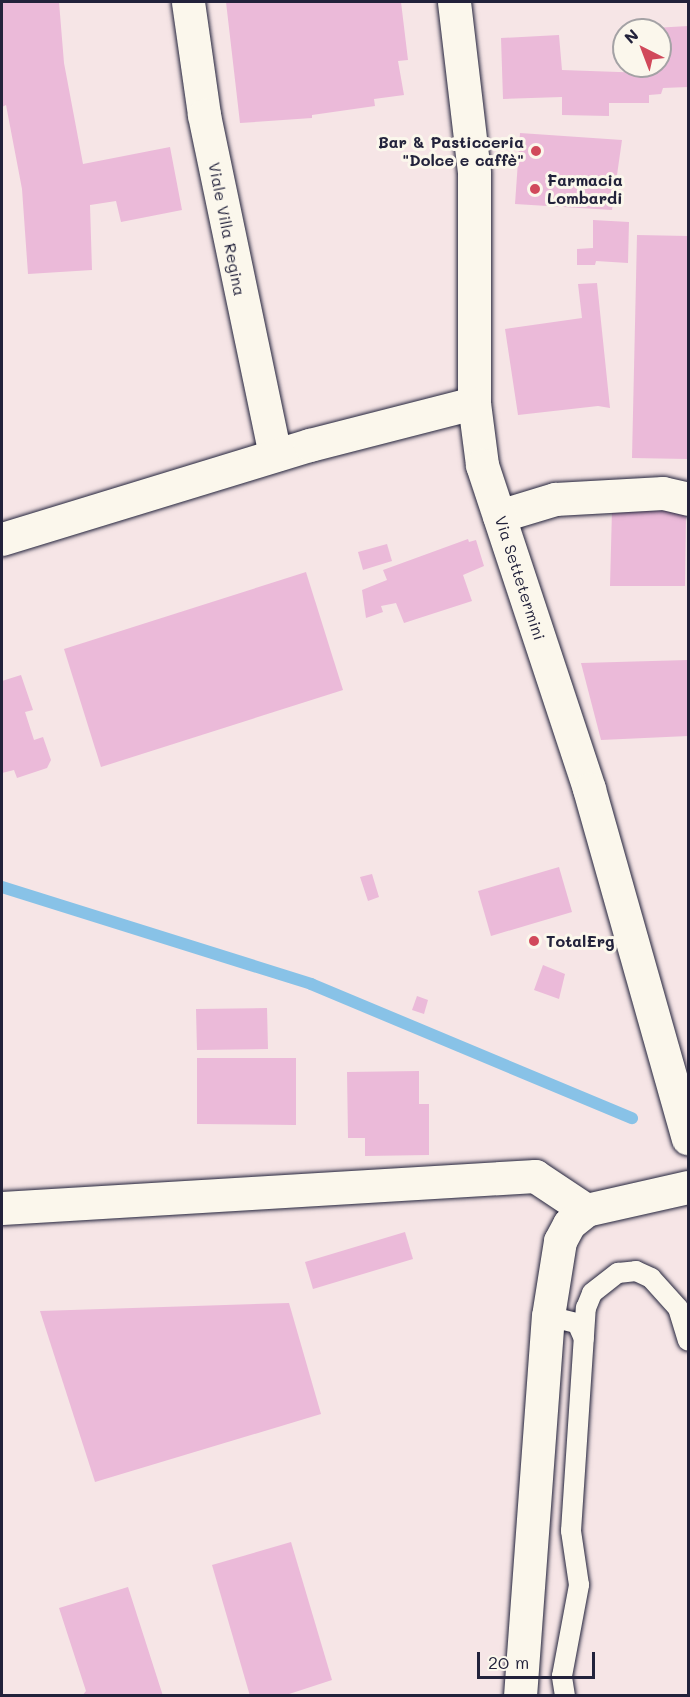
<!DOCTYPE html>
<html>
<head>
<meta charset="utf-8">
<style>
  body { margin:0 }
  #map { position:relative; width:690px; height:1697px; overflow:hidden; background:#f6e5e6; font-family:Mali,sans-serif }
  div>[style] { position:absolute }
  .stream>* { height:12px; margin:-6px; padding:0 6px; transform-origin:6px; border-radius:6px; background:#88c2e7 }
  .building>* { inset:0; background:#ebbad9 }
  .roads { filter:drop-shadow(0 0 2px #22223b) drop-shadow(0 0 2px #22223b) }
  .service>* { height:20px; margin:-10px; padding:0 10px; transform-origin:10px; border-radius:10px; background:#fbf7ec }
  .minor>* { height:33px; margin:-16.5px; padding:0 16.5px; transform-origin:16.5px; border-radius:16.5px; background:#fbf7ec }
  .secondary>* { height:33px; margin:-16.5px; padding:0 16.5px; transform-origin:16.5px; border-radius:16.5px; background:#fbf7ec }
  .dots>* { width:16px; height:16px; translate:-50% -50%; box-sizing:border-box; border:3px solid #fbf7ec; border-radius:50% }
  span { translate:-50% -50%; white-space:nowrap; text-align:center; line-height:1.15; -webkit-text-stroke:6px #fbf7ec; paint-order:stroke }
  .poi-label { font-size:16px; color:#22223b; font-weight:700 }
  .right { translate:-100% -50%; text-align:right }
  .left { translate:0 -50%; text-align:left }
  .street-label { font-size:16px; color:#22223b }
  .frame { position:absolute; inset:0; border:3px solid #22223b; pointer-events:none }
  .north { position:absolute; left:612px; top:18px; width:60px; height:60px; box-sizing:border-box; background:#fbf7ec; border:2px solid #a4a2a5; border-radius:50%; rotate:318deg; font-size:16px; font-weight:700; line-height:24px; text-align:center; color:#22223b }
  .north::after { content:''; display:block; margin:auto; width:21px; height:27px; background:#d1495b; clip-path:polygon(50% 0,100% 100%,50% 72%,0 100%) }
  .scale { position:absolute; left:477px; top:1652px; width:118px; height:27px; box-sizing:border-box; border:3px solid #22223b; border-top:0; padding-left:8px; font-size:18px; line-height:21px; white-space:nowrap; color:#22223b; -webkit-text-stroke:4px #fbf7ec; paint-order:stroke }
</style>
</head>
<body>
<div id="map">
  <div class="stream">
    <div style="left:2px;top:887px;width:324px;rotate:17.4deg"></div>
    <div style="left:311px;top:984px;width:348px;rotate:22.7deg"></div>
  </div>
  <div class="building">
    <div style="clip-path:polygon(2px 2px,59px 2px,64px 63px,83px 164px,170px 147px,182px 210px,121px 222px,116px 201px,90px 205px,92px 270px,28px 274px,22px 189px,6px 105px,2px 107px)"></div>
    <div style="clip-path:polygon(226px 2px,401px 2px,408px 60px,398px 61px,404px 95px,374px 99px,375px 106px,312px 115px,312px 118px,240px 123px)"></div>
    <div style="clip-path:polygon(688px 26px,688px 87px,663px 88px,661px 94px,649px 95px,649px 103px,609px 103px,609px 116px,562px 115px,562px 97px,503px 99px,501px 38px,559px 35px,562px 70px,647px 73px,646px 66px,660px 66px,660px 30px,654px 28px)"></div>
    <div style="clip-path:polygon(520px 133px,622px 140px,612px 210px,515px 204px)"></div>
    <div style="clip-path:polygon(593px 220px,629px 222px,628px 263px,596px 261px,595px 265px,577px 265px,577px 249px,593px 248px)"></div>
    <div style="clip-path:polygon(637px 235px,688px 236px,688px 459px,632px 458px)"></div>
    <div style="clip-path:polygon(597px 283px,610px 408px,598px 406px,518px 415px,505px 329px,582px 318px,578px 284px)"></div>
    <div style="clip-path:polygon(655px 506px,686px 513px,685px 586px,610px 586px,612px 510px)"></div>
    <div style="clip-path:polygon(468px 539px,469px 542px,476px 540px,484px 566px,463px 575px,472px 601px,404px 623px,396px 603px,381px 606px,383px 612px,366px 618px,362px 590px,387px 580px,383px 570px)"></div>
    <div style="clip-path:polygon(387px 544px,392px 561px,363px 570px,358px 552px)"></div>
    <div style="clip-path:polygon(306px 572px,343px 690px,101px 767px,64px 649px)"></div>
    <div style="clip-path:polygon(688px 660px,688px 736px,601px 740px,581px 663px)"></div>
    <div style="clip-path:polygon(21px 675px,33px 710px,25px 712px,34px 740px,43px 737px,51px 760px,47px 768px,17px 778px,14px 770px,2px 773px,2px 681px)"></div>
    <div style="clip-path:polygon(559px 867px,572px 912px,491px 936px,478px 891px)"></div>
    <div style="clip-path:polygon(372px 874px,379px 897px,368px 901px,360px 877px)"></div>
    <div style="clip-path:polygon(543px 965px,565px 974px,559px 999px,534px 990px)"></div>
    <div style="clip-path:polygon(417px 996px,428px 1000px,424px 1014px,412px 1010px)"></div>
    <div style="clip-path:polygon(267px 1008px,268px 1049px,197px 1050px,196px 1009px)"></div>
    <div style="clip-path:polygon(197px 1058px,296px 1058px,296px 1125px,197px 1124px)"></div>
    <div style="clip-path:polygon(419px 1071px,419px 1104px,429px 1104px,429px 1155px,365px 1156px,365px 1138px,348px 1138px,347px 1072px)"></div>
    <div style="clip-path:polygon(405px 1232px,413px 1259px,313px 1289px,305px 1262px)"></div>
    <div style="clip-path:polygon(289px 1303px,321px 1414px,95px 1482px,40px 1311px)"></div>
    <div style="clip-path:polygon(291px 1542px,332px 1680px,283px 1696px,250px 1696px,212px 1565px)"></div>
    <div style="clip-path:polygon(128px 1587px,163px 1696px,82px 1696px,86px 1691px,59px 1608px)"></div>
  </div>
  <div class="roads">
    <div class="service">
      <div style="left:548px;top:1316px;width:30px;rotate:14deg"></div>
      <div style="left:577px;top:1323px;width:17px;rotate:66deg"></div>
      <div style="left:565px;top:1696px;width:20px;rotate:-99deg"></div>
      <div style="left:562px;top:1676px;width:93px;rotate:-79.4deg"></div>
      <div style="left:579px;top:1585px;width:55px;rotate:-98.4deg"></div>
      <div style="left:571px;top:1531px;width:224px;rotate:-86.2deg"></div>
      <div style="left:586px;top:1308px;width:16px;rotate:-68deg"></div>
      <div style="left:592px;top:1293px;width:33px;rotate:-38deg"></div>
      <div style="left:618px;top:1273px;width:18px;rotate:-6deg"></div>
      <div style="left:636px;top:1271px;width:17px;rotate:25deg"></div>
      <div style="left:651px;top:1278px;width:40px;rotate:48deg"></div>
      <div style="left:678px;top:1308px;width:34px;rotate:73deg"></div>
    </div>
    <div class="minor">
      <div style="left:188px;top:2px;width:114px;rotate:81.9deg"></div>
      <div style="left:204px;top:115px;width:347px;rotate:78.2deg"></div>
      <div style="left:499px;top:516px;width:59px;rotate:-16.9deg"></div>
      <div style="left:555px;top:499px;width:108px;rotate:-3.2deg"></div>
      <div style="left:663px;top:493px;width:26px;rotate:13deg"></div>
      <div style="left:2px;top:539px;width:322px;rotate:-17deg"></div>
      <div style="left:310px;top:445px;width:169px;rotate:-14.4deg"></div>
      <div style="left:2px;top:1208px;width:534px;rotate:-3.44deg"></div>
      <div style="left:535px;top:1176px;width:61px;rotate:33.7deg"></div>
      <div style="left:520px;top:1696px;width:381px;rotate:-85.8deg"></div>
      <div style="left:548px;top:1316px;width:76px;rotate:-80.9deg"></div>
      <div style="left:560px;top:1241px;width:19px;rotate:-62deg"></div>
      <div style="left:569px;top:1224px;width:22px;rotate:-39deg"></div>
      <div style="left:586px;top:1210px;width:105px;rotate:-12.7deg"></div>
    </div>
    <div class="secondary">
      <div style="left:454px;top:2px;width:172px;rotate:83.3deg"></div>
      <div style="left:474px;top:173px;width:230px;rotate:90deg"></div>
      <div style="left:474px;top:403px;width:63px;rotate:82.6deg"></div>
      <div style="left:482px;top:465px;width:341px;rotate:71.7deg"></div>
      <div style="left:589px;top:789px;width:363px;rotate:74.2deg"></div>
    </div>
  </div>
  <div class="dots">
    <div style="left:536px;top:151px;background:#d1495b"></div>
    <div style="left:535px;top:189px;background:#d1495b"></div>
    <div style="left:534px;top:941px;background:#d1495b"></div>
  </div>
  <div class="poi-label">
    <span class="right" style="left:524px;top:151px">Bar &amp; Pasticceria<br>"Dolce e caffè"</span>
    <span class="left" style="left:547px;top:189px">Farmacia<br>Lombardi</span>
    <span class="left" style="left:546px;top:941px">TotalErg</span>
  </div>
  <div class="street-label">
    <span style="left:227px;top:229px;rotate:79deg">Viale Villa Regina</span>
    <span style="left:520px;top:578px;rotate:72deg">Via Settetermini</span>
  </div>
  <div class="frame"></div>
  <div class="north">N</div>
  <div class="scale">20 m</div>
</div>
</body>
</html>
